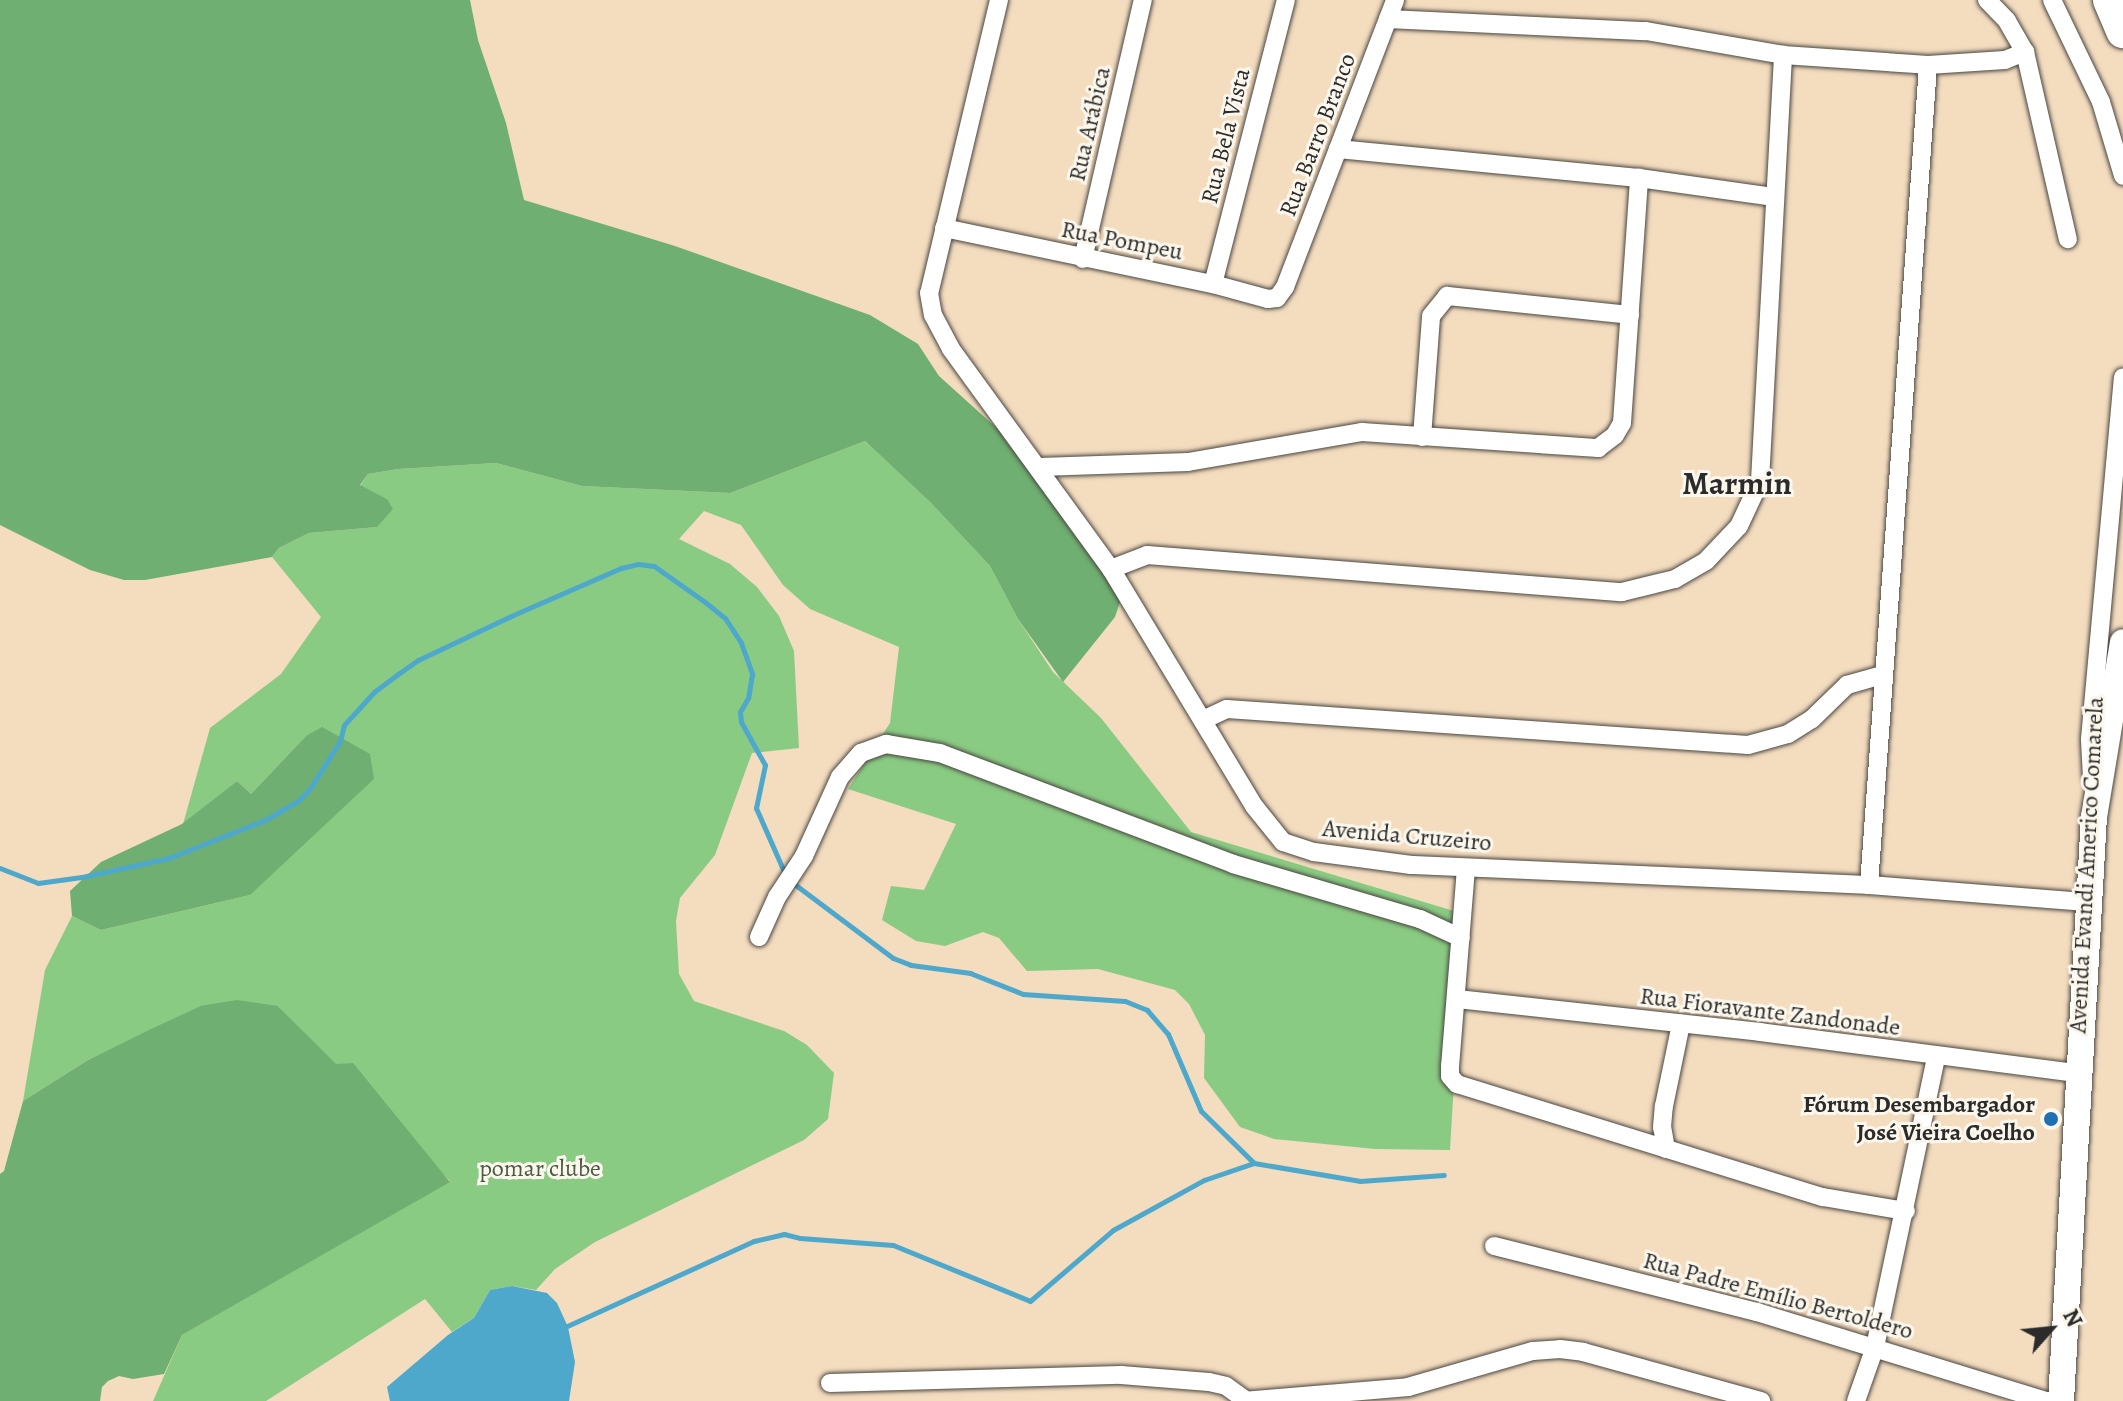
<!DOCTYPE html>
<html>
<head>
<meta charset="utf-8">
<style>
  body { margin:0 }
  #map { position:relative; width:2123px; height:1401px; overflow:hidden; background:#f4dcbf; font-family:Alegreya,serif }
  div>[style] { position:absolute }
  .green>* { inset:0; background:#8acb83 }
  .forest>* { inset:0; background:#6faf71 }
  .water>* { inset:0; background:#4ea8cc }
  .stream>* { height:5px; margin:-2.5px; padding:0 2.5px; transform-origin:2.5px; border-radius:2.5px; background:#4ea8cc }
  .roads { filter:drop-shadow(0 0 2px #494641) drop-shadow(0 0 2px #494641) }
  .street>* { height:18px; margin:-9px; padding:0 9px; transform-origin:9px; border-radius:9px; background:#fff }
  .secondary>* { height:26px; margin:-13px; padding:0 13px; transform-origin:13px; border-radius:13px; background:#fff }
  .highway>* { height:34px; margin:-17px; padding:0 17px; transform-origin:17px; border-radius:17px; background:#fff }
  .dots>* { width:22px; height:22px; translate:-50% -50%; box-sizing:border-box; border:4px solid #fbf7ec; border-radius:50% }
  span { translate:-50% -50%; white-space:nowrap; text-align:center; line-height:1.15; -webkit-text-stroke:6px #fbf7ec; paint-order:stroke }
  .street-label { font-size:24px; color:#2b2b2b }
  .poi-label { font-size:24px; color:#2b2b2b; font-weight:700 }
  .right { translate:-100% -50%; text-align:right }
  .park-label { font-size:24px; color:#485b45 }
  .district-label { font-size:32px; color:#2b2b2b; font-weight:700 }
  .north { position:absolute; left:2011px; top:1289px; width:80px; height:80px; -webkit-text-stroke:6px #fbf7ec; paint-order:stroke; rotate:63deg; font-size:22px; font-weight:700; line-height:32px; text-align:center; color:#2b2b2b }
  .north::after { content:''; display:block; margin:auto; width:28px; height:36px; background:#2b2b2b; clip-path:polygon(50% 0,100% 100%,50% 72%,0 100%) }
</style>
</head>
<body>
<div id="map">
  <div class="green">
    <div style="clip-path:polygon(865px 441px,931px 503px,990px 566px,1018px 619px,1053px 672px,1101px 718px,1191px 832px,1464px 914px,1450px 1150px,1375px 1149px,1274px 1139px,1240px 1127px,1204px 1078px,1205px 1035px,1189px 1004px,1175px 990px,1098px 969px,1027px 971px,999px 938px,983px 932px,945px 946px,916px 941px,882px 920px,891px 886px,924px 890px,956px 824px,848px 789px,890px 723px,899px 647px,810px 609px,783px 585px,741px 525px,704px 511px,679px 539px,730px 564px,757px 587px,779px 616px,794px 651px,799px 748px,752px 753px,715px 855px,680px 898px,676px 921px,679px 974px,694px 1001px,784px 1031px,807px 1045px,834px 1073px,828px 1119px,804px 1140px,595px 1242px,555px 1269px,536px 1290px,512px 1286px,490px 1290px,474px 1318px,452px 1332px,425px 1299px,266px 1401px,153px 1401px,182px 1335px,450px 1181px,278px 1006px,200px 1006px,88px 1060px,23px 1101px,45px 970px,72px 916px,101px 930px,250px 895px,306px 736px,251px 794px,237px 781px,183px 824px,210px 728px,281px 674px,321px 617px,272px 557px,279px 548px,309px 533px,377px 527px,387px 499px,360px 486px,368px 474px,398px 469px,496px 463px,582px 486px,730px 493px)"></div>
  </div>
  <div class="forest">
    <div style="clip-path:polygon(0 0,470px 0,478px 40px,506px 123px,524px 200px,675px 246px,870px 315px,918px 344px,939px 376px,1020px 449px,1123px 593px,1115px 617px,1063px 682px,1018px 619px,990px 566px,931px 503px,865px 441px,730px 493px,582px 486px,496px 463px,398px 469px,368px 474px,360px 485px,387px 499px,393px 509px,377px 527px,309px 533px,279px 548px,272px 557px,145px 580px,124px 580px,90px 570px,0 525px)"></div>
    <div style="clip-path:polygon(322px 727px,370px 754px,374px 779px,250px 895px,101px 930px,72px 916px,70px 891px,101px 862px,182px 824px,237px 781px,251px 794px,306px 736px)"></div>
    <div style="clip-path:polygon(237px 1000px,278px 1006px,336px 1064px,353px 1063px,450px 1182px,182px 1335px,164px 1374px,133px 1379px,119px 1376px,108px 1381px,102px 1387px,100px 1401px,0 1401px,0 1174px,4px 1171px,23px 1101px,88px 1060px,149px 1030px,200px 1006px)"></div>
  </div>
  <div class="water">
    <div style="clip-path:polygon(512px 1286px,547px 1293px,557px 1303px,568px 1327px,575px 1362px,569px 1401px,390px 1401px,387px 1387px,448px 1335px,474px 1318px,490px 1290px)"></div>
  </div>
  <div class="stream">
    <div style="left:0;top:868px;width:41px;rotate:21.5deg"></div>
    <div style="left:38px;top:883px;width:44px;rotate:-7.8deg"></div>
    <div style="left:82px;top:877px;width:89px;rotate:-12.3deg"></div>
    <div style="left:169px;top:858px;width:103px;rotate:-21.6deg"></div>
    <div style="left:265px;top:820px;width:39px;rotate:-30deg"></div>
    <div style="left:299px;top:800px;width:18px;rotate:-47deg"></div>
    <div style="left:311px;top:787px;width:54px;rotate:-57.8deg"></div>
    <div style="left:340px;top:741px;width:16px;rotate:-76deg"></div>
    <div style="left:344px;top:725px;width:45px;rotate:-47.7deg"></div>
    <div style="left:374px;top:692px;width:30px;rotate:-37deg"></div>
    <div style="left:398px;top:674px;width:24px;rotate:-35deg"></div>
    <div style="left:418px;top:660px;width:103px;rotate:-25.3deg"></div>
    <div style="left:511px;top:616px;width:120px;rotate:-23.6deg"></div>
    <div style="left:621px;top:568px;width:17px;rotate:-13deg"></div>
    <div style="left:638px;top:564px;width:16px;rotate:7deg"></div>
    <div style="left:654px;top:566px;width:62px;rotate:35.2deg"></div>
    <div style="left:705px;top:602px;width:26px;rotate:39deg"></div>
    <div style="left:725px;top:618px;width:30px;rotate:57deg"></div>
    <div style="left:741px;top:643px;width:33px;rotate:70deg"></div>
    <div style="left:752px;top:674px;width:24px;rotate:99deg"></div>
    <div style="left:748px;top:698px;width:16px;rotate:120deg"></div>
    <div style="left:740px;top:712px;width:10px;rotate:84deg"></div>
    <div style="left:741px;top:722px;width:49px;rotate:60.8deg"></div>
    <div style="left:765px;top:765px;width:44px;rotate:101.8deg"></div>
    <div style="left:756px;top:808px;width:74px;rotate:66.2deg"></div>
    <div style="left:793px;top:883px;width:125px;rotate:36.9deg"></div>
    <div style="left:893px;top:958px;width:19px;rotate:21deg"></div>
    <div style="left:911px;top:965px;width:60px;rotate:7.7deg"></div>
    <div style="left:970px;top:973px;width:57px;rotate:21.6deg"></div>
    <div style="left:1023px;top:994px;width:102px;rotate:3.9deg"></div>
    <div style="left:1125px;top:1001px;width:24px;rotate:22deg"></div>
    <div style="left:1147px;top:1010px;width:32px;rotate:49deg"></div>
    <div style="left:1168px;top:1034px;width:84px;rotate:66.8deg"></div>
    <div style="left:1201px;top:1111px;width:74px;rotate:44.5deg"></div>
    <div style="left:565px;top:1327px;width:208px;rotate:-24.5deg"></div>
    <div style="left:754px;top:1241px;width:31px;rotate:-13deg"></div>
    <div style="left:784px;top:1234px;width:16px;rotate:14deg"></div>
    <div style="left:800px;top:1238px;width:93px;rotate:4.3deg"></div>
    <div style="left:893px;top:1245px;width:148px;rotate:22.2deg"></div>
    <div style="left:1030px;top:1301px;width:109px;rotate:-40.5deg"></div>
    <div style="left:1113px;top:1230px;width:104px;rotate:-28.8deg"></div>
    <div style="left:1204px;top:1180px;width:53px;rotate:-18.8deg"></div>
    <div style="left:1254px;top:1163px;width:108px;rotate:9.6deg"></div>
    <div style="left:1360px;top:1181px;width:84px;rotate:-4.1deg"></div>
  </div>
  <div class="roads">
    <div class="street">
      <div style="left:999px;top:0;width:301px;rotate:103.4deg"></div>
      <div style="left:929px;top:293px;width:22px;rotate:80deg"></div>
      <div style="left:933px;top:315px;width:38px;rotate:62deg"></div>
      <div style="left:951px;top:349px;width:272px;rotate:54deg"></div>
      <div style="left:1111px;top:569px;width:277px;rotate:58.9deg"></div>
      <div style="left:1254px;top:806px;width:46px;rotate:51.1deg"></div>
      <div style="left:1283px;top:842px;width:33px;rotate:18deg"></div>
      <div style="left:1314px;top:852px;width:98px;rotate:7.6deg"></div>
      <div style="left:1411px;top:865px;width:458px;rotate:2.5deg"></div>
      <div style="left:1869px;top:885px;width:219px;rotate:4.5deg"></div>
      <div style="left:1987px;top:0;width:29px;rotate:46deg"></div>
      <div style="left:2007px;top:21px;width:36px;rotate:60deg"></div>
      <div style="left:2025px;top:52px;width:192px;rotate:77.1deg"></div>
      <div style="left:2052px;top:0;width:113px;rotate:64.3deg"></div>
      <div style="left:2101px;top:102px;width:77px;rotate:73.4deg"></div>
      <div style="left:1388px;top:19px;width:258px;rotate:2.7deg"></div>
      <div style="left:1646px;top:31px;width:139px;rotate:9.9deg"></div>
      <div style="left:1783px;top:55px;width:145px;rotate:3.9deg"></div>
      <div style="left:1928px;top:65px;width:77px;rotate:-3.7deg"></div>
      <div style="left:2005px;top:60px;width:22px;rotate:-22deg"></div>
      <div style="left:1338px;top:149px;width:302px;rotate:5.5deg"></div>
      <div style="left:1639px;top:178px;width:137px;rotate:8deg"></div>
      <div style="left:944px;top:228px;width:275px;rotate:11.8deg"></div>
      <div style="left:1213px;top:284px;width:57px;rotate:15.3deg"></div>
      <div style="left:1268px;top:299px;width:9px;rotate:-6deg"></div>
      <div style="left:1277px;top:298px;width:14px;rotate:-54deg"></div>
      <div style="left:1285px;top:287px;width:307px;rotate:-69deg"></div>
      <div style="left:1083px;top:259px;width:266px;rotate:-77deg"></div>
      <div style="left:1213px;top:284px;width:293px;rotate:-75.6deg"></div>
      <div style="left:1422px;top:437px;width:121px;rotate:-85.7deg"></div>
      <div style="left:1431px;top:316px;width:26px;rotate:-51deg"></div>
      <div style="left:1447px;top:296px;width:184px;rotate:5.9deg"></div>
      <div style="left:1040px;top:467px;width:148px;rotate:-1.9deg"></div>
      <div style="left:1188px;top:462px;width:177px;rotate:-9.8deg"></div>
      <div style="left:1362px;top:432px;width:237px;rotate:3.9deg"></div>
      <div style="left:1598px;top:448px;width:21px;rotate:-37deg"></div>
      <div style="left:1615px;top:435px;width:14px;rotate:-60deg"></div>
      <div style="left:1622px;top:423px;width:246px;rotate:-86deg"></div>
      <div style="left:1111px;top:569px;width:39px;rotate:-21deg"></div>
      <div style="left:1147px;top:555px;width:476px;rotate:4.5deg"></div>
      <div style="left:1622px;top:592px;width:55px;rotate:-13.8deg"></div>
      <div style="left:1675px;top:579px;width:36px;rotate:-30deg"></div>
      <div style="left:1706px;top:561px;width:48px;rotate:-46.7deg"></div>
      <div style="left:1739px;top:526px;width:50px;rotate:-65deg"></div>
      <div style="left:1760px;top:481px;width:427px;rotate:-86.9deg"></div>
      <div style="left:1203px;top:720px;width:26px;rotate:-25deg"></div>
      <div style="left:1227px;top:709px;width:522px;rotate:3.95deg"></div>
      <div style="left:1748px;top:745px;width:41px;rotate:-15.4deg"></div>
      <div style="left:1788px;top:734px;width:28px;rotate:-32deg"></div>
      <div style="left:1812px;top:719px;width:49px;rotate:-44.2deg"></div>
      <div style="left:1847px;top:685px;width:36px;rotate:-16deg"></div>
      <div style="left:2092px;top:778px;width:39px;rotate:-93deg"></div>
      <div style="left:2090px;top:739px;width:363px;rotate:-84.8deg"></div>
      <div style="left:1466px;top:868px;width:199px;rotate:94.6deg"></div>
      <div style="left:1450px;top:1066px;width:10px;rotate:90deg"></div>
      <div style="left:1450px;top:1076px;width:11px;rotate:49deg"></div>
      <div style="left:1457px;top:1084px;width:383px;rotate:17.2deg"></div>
      <div style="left:1823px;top:1197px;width:84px;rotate:9.6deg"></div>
      <div style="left:1869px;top:885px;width:822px;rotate:-85.88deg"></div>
      <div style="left:759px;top:937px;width:44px;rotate:-65.8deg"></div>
      <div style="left:777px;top:897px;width:49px;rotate:-56.6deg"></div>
      <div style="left:804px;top:856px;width:87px;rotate:-65.5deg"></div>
      <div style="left:840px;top:777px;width:32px;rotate:-49deg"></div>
      <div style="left:861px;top:753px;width:27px;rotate:-20deg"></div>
      <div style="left:886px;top:744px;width:55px;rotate:9.5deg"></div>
      <div style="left:940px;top:753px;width:313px;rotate:20.7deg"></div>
      <div style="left:1233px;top:864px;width:195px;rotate:16.4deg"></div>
      <div style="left:1420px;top:919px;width:45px;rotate:24.9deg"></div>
      <div style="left:1457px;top:999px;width:305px;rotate:6.2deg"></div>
      <div style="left:1760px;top:1032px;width:320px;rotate:7.4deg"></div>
      <div style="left:1666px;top:1149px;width:22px;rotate:-100deg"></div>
      <div style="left:1662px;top:1127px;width:21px;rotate:-85deg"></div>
      <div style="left:1664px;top:1106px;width:84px;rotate:-78.3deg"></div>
      <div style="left:1494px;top:1246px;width:271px;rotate:14.1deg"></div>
      <div style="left:1757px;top:1312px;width:303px;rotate:17.1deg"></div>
      <div style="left:830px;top:1383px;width:291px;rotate:-1.6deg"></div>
      <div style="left:1121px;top:1375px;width:88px;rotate:4.5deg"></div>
      <div style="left:1209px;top:1382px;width:17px;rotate:13deg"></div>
      <div style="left:1226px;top:1386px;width:26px;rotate:36deg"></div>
      <div style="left:1243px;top:1401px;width:166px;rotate:-4.8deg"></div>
      <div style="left:1408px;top:1387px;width:130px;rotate:-16.1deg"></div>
      <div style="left:1533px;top:1351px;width:27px;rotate:-4deg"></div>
      <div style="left:1560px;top:1349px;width:23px;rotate:7deg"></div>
      <div style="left:1583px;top:1352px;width:185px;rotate:15.4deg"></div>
      <div style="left:1856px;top:1401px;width:57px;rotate:-70.6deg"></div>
      <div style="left:1875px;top:1347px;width:296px;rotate:-78.1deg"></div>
    </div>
    <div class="secondary">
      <div style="left:2061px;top:1401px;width:585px;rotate:-86.77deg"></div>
      <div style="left:2094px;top:817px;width:177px;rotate:-80.6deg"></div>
    </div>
    <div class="highway">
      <div style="left:2110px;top:0;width:34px;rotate:67deg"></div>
    </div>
  </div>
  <div class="dots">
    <div style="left:2051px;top:1119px;background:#1f6fb2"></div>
  </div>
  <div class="street-label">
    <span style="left:1090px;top:124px;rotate:-77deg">Rua Arábica</span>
    <span style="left:1318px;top:135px;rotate:-69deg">Rua Barro Branco</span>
    <span style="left:1226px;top:136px;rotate:-76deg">Rua Bela Vista</span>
    <span style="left:1122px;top:241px;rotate:11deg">Rua Pompeu</span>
    <span style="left:1407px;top:836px;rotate:5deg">Avenida Cruzeiro</span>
    <span style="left:2087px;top:865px;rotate:-87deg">Avenida Evandi Americo Comarela</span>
    <span style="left:1770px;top:1012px;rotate:7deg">Rua Fioravante Zandonade</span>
    <span style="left:1778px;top:1296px;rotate:15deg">Rua Padre Emílio Bertoldero</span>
  </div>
  <div class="poi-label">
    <span class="right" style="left:2035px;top:1119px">Fórum Desembargador<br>José Vieira Coelho</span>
  </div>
  <div class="park-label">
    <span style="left:540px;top:1169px">pomar clube</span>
  </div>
  <div class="district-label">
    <span style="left:1737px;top:483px">Marmin</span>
  </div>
  <div class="north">N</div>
</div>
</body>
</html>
